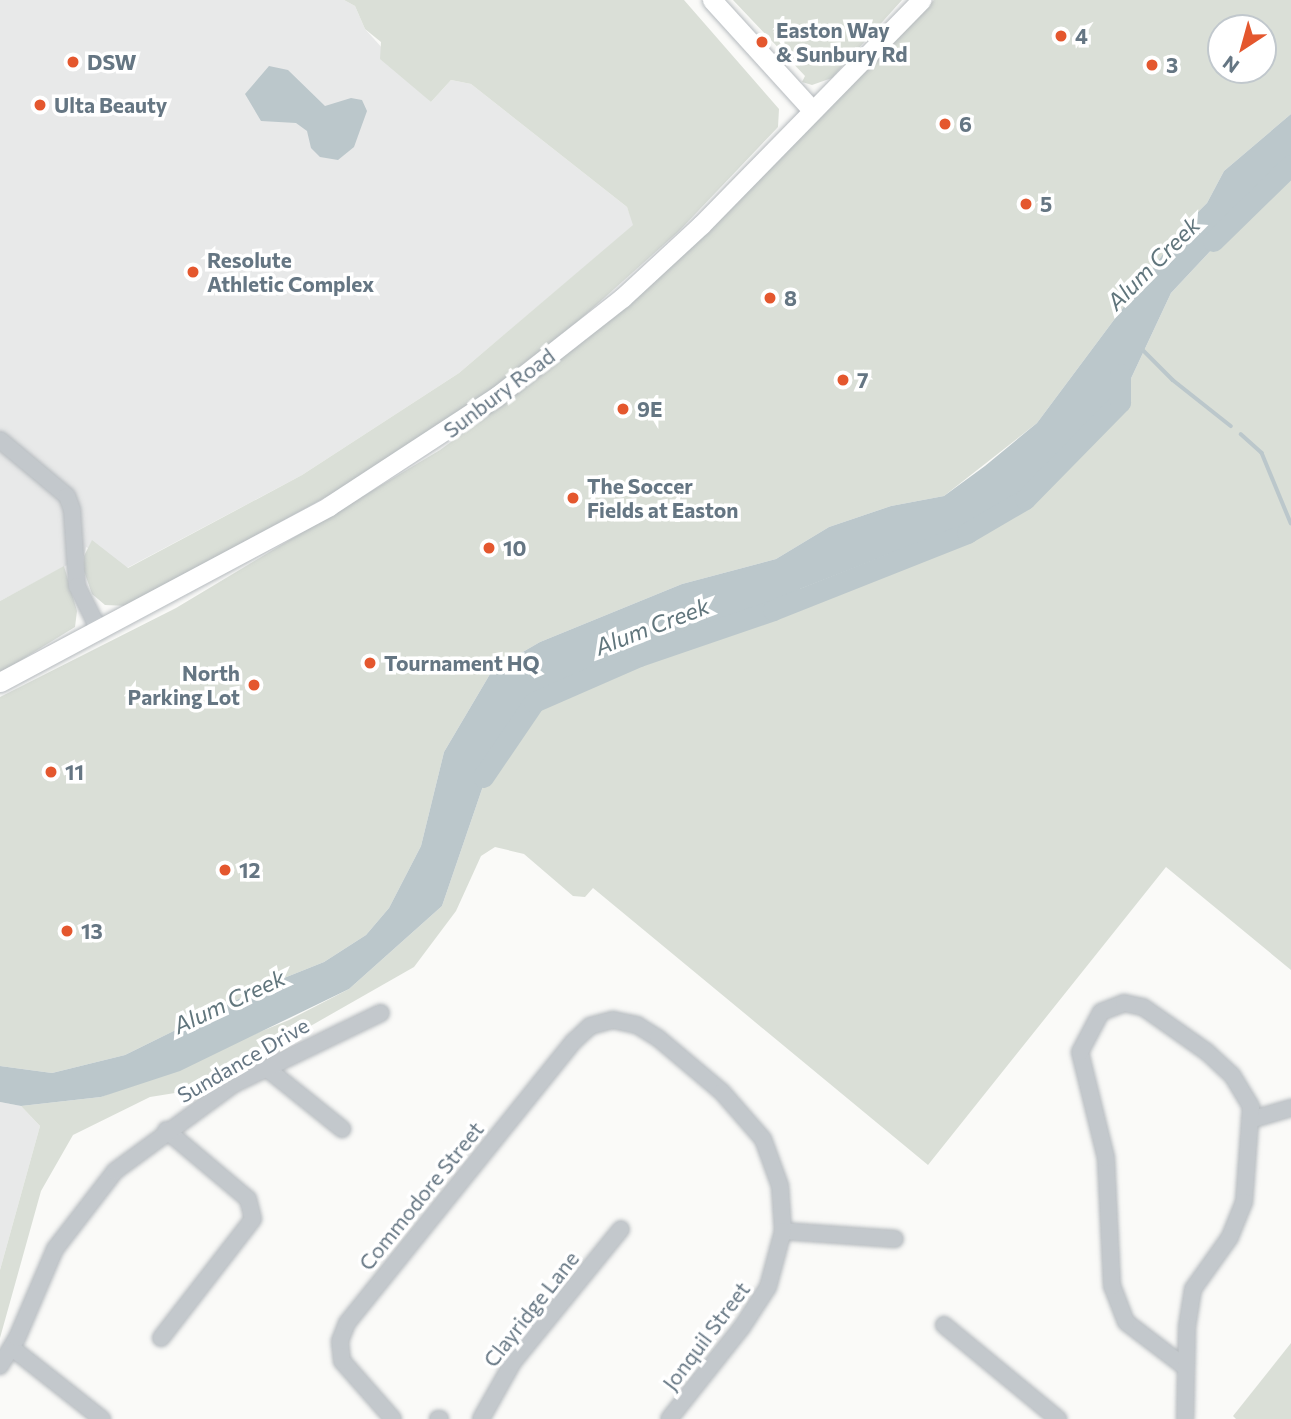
<!DOCTYPE html>
<html>
<head>
<meta charset="utf-8">
<style>
  body { margin:0 }
  #map { position:relative; width:1291px; height:1419px; overflow:hidden; background:#fafaf8; font-family:Commissioner,sans-serif }
  div>[style] { position:absolute }
  .built>* { inset:0; background:#e8e9e9 }
  .green>* { inset:0; background:#dadfd7 }
  .water>* { inset:0; background:#bbc7cb }
  .stream>* { height:3.5px; margin:-1.75px; padding:0 1.75px; transform-origin:1.75px; border-radius:1.75px; background:#bbc7cb }
  .river>* { height:21px; margin:-10.5px; padding:0 10.5px; transform-origin:10.5px; border-radius:10.5px; background:#bbc7cb }
  .roads { filter:drop-shadow(0 0 2px #b5babe) drop-shadow(0 0 2px #b5babe) }
  .minor>* { height:16px; margin:-8px; padding:0 8px; transform-origin:8px; border-radius:8px; background:#c3c8cc }
  .major>* { height:19px; margin:-9.5px; padding:0 9.5px; transform-origin:9.5px; border-radius:9.5px; background:#fff }
  .dots>* { width:19px; height:19px; translate:-50% -50%; box-sizing:border-box; border:4px solid #fff; border-radius:50% }
  span { translate:-50% -50%; white-space:nowrap; text-align:center; line-height:1.15; -webkit-text-stroke:7px #fff; paint-order:stroke }
  .poi-label { font-size:21px; color:#657683; font-weight:700 }
  .left { translate:0 -50%; text-align:left }
  .right { translate:-100% -50%; text-align:right }
  .street-label { font-size:21px; color:#657683 }
  .water-label { font-size:23px; color:#60757c; font-style:italic }
  .north { position:absolute; left:1207px; top:14px; width:70px; height:70px; box-sizing:border-box; background:#fff; border:2px solid #c1c8cd; border-radius:50%; rotate:216deg; font-size:19px; font-weight:700; line-height:28px; text-align:center; color:#657683 }
  .north::after { content:''; display:block; margin:auto; width:24px; height:32px; background:#e4572e; clip-path:polygon(50% 0,100% 100%,50% 72%,0 100%) }
</style>
</head>
<body>
<div id="map">
  <div class="built">
    <div style="clip-path:polygon(0 0,344px 0,355px 6px,365px 29px,431px 102px,451px 80px,471px 84px,627px 207px,634px 225px,459px 373px,302px 475px,127px 568px,86px 547px,84px 556px,0 601px)"></div>
    <div style="clip-path:polygon(0 1102px,21px 1106px,40px 1126px,0 1270px)"></div>
  </div>
  <div class="green">
    <div style="clip-path:polygon(344px 0,684px 0,779px 109px,778px 127px,679px 231px,547px 349px,404px 454px,128px 606px,105px 605px,92px 594px,84px 571px,84px 556px,92px 540px,128px 568px,302px 475px,459px 373px,633px 225px,627px 207px,471px 84px,451px 80px,431px 102px,380px 59px,381px 42px,365px 29px,355px 6px)"></div>
    <div style="clip-path:polygon(733px 0,902px 0,832px 78px,812px 85px,802px 82px,805px 76px)"></div>
    <div style="clip-path:polygon(evenodd,934px 0,1291px 0,1291px 114px,1224px 171px,1207px 203px,1184px 226px,1037px 423px,944px 496px,891px 506px,829px 527px,776px 559px,682px 584px,540px 642px,493px 669px,444px 752px,421px 846px,389px 908px,366px 935px,324px 962px,269px 984px,125px 1055px,52px 1073px,0 1066px,0 697px,176px 608px,440px 450px,515px 395px,689px 250px,934px 0,1221px 28px,1263px 28px,1263px 70px,1221px 70px,1221px 28px)"></div>
    <div style="clip-path:polygon(1291px 165px,1291px 970px,1166px 867px,928px 1165px,593px 888px,585px 897px,573px 896px,524px 854px,495px 847px,481px 856px,456px 911px,414px 967px,200px 1089px,150px 1097px,73px 1135px,41px 1191px,0 1338px,0 1270px,40px 1126px,21px 1106px,101px 1097px,289px 1020px,349px 989px,442px 906px,494px 754px,534px 702px,639px 656px,773px 610px,800px 589px,905px 548px,967px 533px,1120px 402px,1171px 293px)"></div>
    <div style="clip-path:polygon(64px 566px,77px 611px,75px 627px,0 673px,0 601px)"></div>
    <div style="clip-path:polygon(1291px 1343px,1291px 1419px,1236px 1419px,1233px 1416px)"></div>
  </div>
  <div class="water">
    <div style="clip-path:polygon(269px 66px,288px 70px,325px 106px,351px 98px,362px 100px,367px 111px,354px 147px,338px 160px,320px 157px,311px 148px,307px 131px,296px 123px,261px 121px,245px 94px)"></div>
    <div style="clip-path:polygon(1291px 114px,1291px 165px,1171px 293px,1120px 402px,1025px 499px,967px 533px,905px 548px,800px 589px,773px 610px,639px 656px,534px 702px,494px 754px,442px 906px,349px 989px,180px 1071px,101px 1097px,21px 1106px,0 1102px,0 1066px,52px 1073px,125px 1055px,269px 984px,324px 962px,366px 935px,389px 908px,421px 846px,444px 752px,493px 669px,540px 642px,682px 584px,776px 559px,829px 527px,891px 506px,944px 496px,985px 466px,1037px 423px,1184px 226px,1207px 203px,1224px 171px)"></div>
  </div>
  <div class="stream">
    <div style="left:1143px;top:350px;width:42px;rotate:45deg"></div>
    <div style="left:1173px;top:380px;width:74px;rotate:38.4deg"></div>
    <div style="left:1241px;top:434px;width:28px;rotate:42deg"></div>
    <div style="left:1262px;top:453px;width:76px;rotate:67.5deg"></div>
  </div>
  <div class="river">
    <div style="left:1213px;top:241px;width:109px;rotate:-44.3deg"></div>
    <div style="left:483px;top:777px;width:91px;rotate:-55.8deg"></div>
    <div style="left:534px;top:702px;width:115px;rotate:-23.7deg"></div>
    <div style="left:639px;top:656px;width:142px;rotate:-18.9deg"></div>
    <div style="left:773px;top:610px;width:209px;rotate:-21.6deg"></div>
    <div style="left:967px;top:533px;width:67px;rotate:-30.4deg"></div>
    <div style="left:1025px;top:499px;width:136px;rotate:-45.6deg"></div>
    <div style="left:1120px;top:402px;width:28px;rotate:-90deg"></div>
  </div>
  <div class="roads">
    <div class="minor">
      <div style="left:0;top:440px;width:87px;rotate:39.9deg"></div>
      <div style="left:67px;top:496px;width:15px;rotate:70deg"></div>
      <div style="left:72px;top:510px;width:76px;rotate:86.2deg"></div>
      <div style="left:77px;top:586px;width:51px;rotate:63.4deg"></div>
      <div style="left:265px;top:1067px;width:99px;rotate:38.8deg"></div>
      <div style="left:1250px;top:1120px;width:43px;rotate:-16.3deg"></div>
      <div style="left:783px;top:1231px;width:112px;rotate:4.1deg"></div>
      <div style="left:944px;top:1325px;width:148px;rotate:39.5deg"></div>
      <div style="left:161px;top:1338px;width:150px;rotate:-52.3deg"></div>
      <div style="left:253px;top:1219px;width:21px;rotate:-104deg"></div>
      <div style="left:248px;top:1199px;width:107px;rotate:-139.9deg"></div>
      <div style="left:12px;top:1348px;width:115px;rotate:38.3deg"></div>
      <div style="left:0;top:1366px;width:33px;rotate:-59deg"></div>
      <div style="left:17px;top:1338px;width:97px;rotate:-66.9deg"></div>
      <div style="left:55px;top:1249px;width:98px;rotate:-52.4deg"></div>
      <div style="left:115px;top:1171px;width:147px;rotate:-36.2deg"></div>
      <div style="left:234px;top:1084px;width:163px;rotate:-25.8deg"></div>
      <div style="left:1185px;top:1367px;width:74px;rotate:-142.7deg"></div>
      <div style="left:1126px;top:1322px;width:39px;rotate:-111deg"></div>
      <div style="left:1112px;top:1286px;width:128px;rotate:-92.7deg"></div>
      <div style="left:1106px;top:1158px;width:109px;rotate:-103.8deg"></div>
      <div style="left:1080px;top:1052px;width:45px;rotate:-62.3deg"></div>
      <div style="left:1101px;top:1012px;width:25px;rotate:-21deg"></div>
      <div style="left:1124px;top:1003px;width:19px;rotate:12deg"></div>
      <div style="left:1143px;top:1007px;width:78px;rotate:35.1deg"></div>
      <div style="left:1207px;top:1052px;width:34px;rotate:43deg"></div>
      <div style="left:1232px;top:1075px;width:37px;rotate:59deg"></div>
      <div style="left:1251px;top:1107px;width:95px;rotate:94.2deg"></div>
      <div style="left:1244px;top:1202px;width:38px;rotate:112deg"></div>
      <div style="left:1230px;top:1237px;width:64px;rotate:125.4deg"></div>
      <div style="left:1193px;top:1289px;width:38px;rotate:99deg"></div>
      <div style="left:1187px;top:1327px;width:92px;rotate:91.2deg"></div>
      <div style="left:393px;top:1419px;width:77px;rotate:-131.3deg"></div>
      <div style="left:342px;top:1361px;width:20px;rotate:-96deg"></div>
      <div style="left:340px;top:1341px;width:19px;rotate:-69deg"></div>
      <div style="left:347px;top:1323px;width:361px;rotate:-51.2deg"></div>
      <div style="left:573px;top:1042px;width:23px;rotate:-43deg"></div>
      <div style="left:590px;top:1026px;width:24px;rotate:-15deg"></div>
      <div style="left:613px;top:1020px;width:25px;rotate:12deg"></div>
      <div style="left:637px;top:1025px;width:25px;rotate:32deg"></div>
      <div style="left:658px;top:1038px;width:84px;rotate:40.2deg"></div>
      <div style="left:722px;top:1092px;width:62px;rotate:48.9deg"></div>
      <div style="left:763px;top:1139px;width:50px;rotate:70.1deg"></div>
      <div style="left:780px;top:1186px;width:45px;rotate:86.2deg"></div>
      <div style="left:783px;top:1231px;width:58px;rotate:105deg"></div>
      <div style="left:768px;top:1287px;width:48px;rotate:123deg"></div>
      <div style="left:742px;top:1327px;width:117px;rotate:128.4deg"></div>
      <div style="left:438px;top:1419px;width:2px"></div>
      <div style="left:481px;top:1419px;width:65px;rotate:-60.7deg"></div>
      <div style="left:513px;top:1362px;width:171px;rotate:-50.9deg"></div>
    </div>
    <div class="major">
      <div style="left:712px;top:0;width:149px;rotate:47.7deg"></div>
      <div style="left:0;top:682px;width:373px;rotate:-28.1deg"></div>
      <div style="left:329px;top:506px;width:201px;rotate:-33.2deg"></div>
      <div style="left:497px;top:396px;width:159px;rotate:-38.1deg"></div>
      <div style="left:622px;top:298px;width:108px;rotate:-42.7deg"></div>
      <div style="left:701px;top:225px;width:315px;rotate:-45.6deg"></div>
    </div>
  </div>
  <div class="dots">
    <div style="left:1061px;top:36px;background:#e4572e"></div>
    <div style="left:762px;top:42px;background:#e4572e"></div>
    <div style="left:73px;top:62px;background:#e4572e"></div>
    <div style="left:1152px;top:65px;background:#e4572e"></div>
    <div style="left:40px;top:105px;background:#e4572e"></div>
    <div style="left:945px;top:124px;background:#e4572e"></div>
    <div style="left:1026px;top:204px;background:#e4572e"></div>
    <div style="left:193px;top:272px;background:#e4572e"></div>
    <div style="left:770px;top:298px;background:#e4572e"></div>
    <div style="left:843px;top:380px;background:#e4572e"></div>
    <div style="left:623px;top:409px;background:#e4572e"></div>
    <div style="left:573px;top:498px;background:#e4572e"></div>
    <div style="left:489px;top:548px;background:#e4572e"></div>
    <div style="left:370px;top:663px;background:#e4572e"></div>
    <div style="left:254px;top:685px;background:#e4572e"></div>
    <div style="left:51px;top:772px;background:#e4572e"></div>
    <div style="left:225px;top:870px;background:#e4572e"></div>
    <div style="left:67px;top:931px;background:#e4572e"></div>
  </div>
  <div class="poi-label">
    <span class="left" style="left:776px;top:42px">Easton Way<br>&amp; Sunbury Rd</span>
    <span class="left" style="left:1075px;top:36px">4</span>
    <span class="left" style="left:87px;top:62px">DSW</span>
    <span class="left" style="left:1166px;top:65px">3</span>
    <span class="left" style="left:54px;top:105px">Ulta Beauty</span>
    <span class="left" style="left:959px;top:124px">6</span>
    <span class="left" style="left:1040px;top:204px">5</span>
    <span class="left" style="left:207px;top:272px">Resolute<br>Athletic Complex</span>
    <span class="left" style="left:784px;top:298px">8</span>
    <span class="left" style="left:857px;top:380px">7</span>
    <span class="left" style="left:637px;top:409px">9E</span>
    <span class="left" style="left:587px;top:498px">The Soccer<br>Fields at Easton</span>
    <span class="left" style="left:503px;top:548px">10</span>
    <span class="left" style="left:384px;top:663px">Tournament HQ</span>
    <span class="right" style="left:240px;top:685px">North<br>Parking Lot</span>
    <span class="left" style="left:65px;top:772px">11</span>
    <span class="left" style="left:239px;top:870px">12</span>
    <span class="left" style="left:81px;top:931px">13</span>
  </div>
  <div class="street-label">
    <span style="left:499px;top:393px;rotate:-37deg">Sunbury Road</span>
    <span style="left:243px;top:1060px;rotate:-30deg">Sundance Drive</span>
    <span style="left:421px;top:1196px;rotate:-51deg">Commodore Street</span>
    <span style="left:531px;top:1309px;rotate:-52deg">Clayridge Lane</span>
    <span style="left:706px;top:1336px;rotate:-53deg">Jonquil Street</span>
  </div>
  <div class="water-label">
    <span style="left:1153px;top:263px;rotate:-45deg">Alum Creek</span>
    <span style="left:652px;top:626px;rotate:-21deg">Alum Creek</span>
    <span style="left:229px;top:1001px;rotate:-25deg">Alum Creek</span>
  </div>
  <div class="north">N</div>
</div>
</body>
</html>
